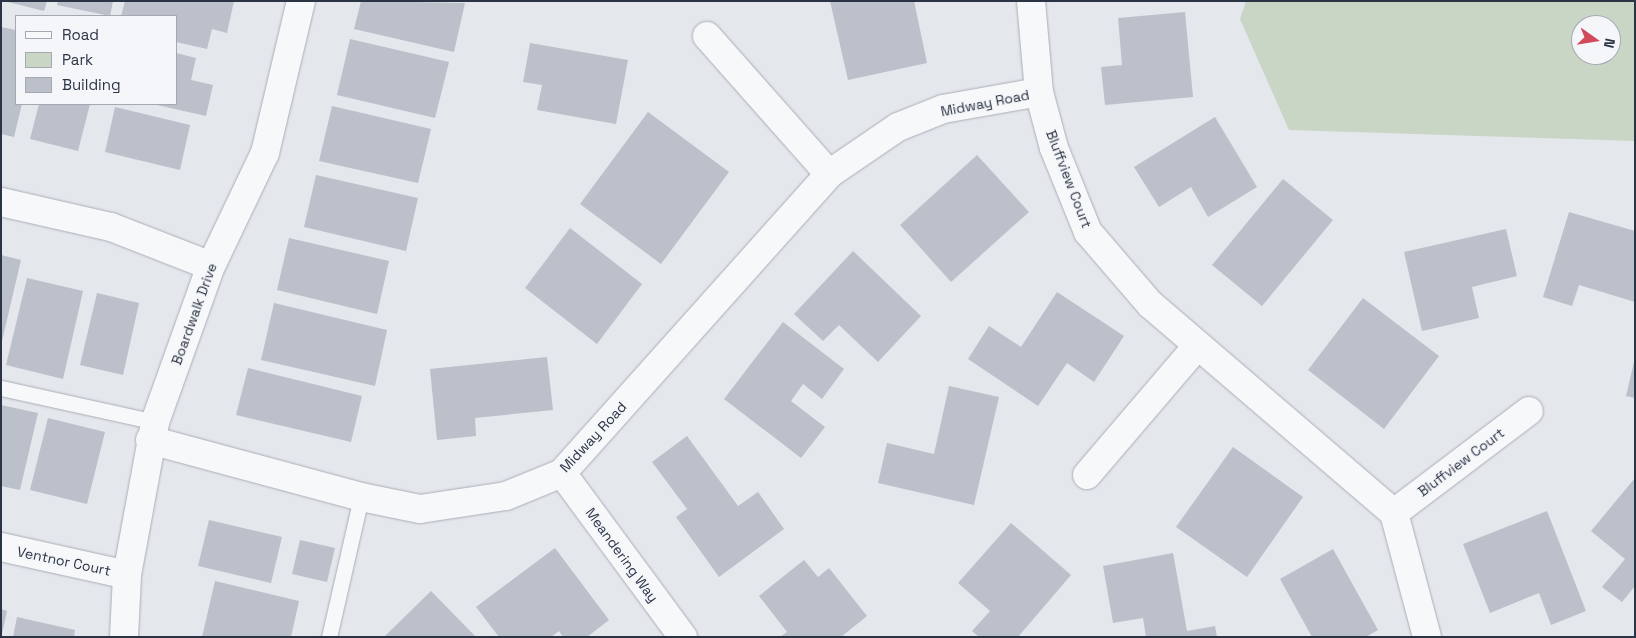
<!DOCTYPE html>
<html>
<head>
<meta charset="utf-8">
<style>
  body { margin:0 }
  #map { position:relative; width:1636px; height:638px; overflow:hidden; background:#e4e7ec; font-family:"Space Grotesk",sans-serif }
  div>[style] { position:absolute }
  .green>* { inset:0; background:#c9d6c5 }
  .building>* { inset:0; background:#bbc0ca }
  .roads { filter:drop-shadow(0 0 1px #a9aeb7) drop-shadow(0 0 1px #a9aeb7) }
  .lane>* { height:15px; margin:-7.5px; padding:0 7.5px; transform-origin:7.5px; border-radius:7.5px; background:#f7f8fa }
  .street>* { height:28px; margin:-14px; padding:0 14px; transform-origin:14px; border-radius:14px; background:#f7f8fa }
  span { translate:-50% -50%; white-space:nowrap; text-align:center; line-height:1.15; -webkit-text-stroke:4px #f4f6f9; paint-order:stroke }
  .street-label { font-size:14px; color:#2b3445 }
  .frame { position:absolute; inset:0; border:2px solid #2b3445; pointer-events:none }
  .legend { position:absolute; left:15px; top:15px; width:162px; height:90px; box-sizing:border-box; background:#f4f6f9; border:1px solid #a4a8b1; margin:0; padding:6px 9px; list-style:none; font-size:15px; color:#2b3445 }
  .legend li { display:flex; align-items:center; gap:10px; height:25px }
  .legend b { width:25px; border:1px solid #a4a8b1 }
  .north { position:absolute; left:1571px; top:15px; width:50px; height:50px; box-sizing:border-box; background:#f4f6f9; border:1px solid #a4a8b1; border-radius:50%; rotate:103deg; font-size:14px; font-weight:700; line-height:20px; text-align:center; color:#2b3445 }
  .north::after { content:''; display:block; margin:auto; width:18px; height:22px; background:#d1495b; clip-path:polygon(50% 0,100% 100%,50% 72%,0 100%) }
</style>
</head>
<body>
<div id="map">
  <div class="green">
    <div style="clip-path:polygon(evenodd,1246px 1px,1635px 1px,1635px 141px,1289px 130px,1240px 19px,1246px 1px,1581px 25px,1611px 25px,1611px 55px,1581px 55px,1581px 25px)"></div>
  </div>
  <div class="building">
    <div style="clip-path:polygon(4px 1px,47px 1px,44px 11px)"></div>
    <div style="clip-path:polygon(58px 1px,113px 1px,110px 16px,57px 5px)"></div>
    <div style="clip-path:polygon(125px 1px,234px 1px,227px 33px,212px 29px,207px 49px,176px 42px,176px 16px,121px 16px)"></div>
    <div style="clip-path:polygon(361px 1px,465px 3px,454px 52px,354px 29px)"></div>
    <div style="clip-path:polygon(830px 1px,914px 1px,927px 63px,848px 80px)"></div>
    <div style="clip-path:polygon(1185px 12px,1193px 97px,1105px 105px,1101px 67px,1122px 65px,1118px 18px)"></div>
    <div style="clip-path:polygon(1px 27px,16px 30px,16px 104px,22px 104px,14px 137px,1px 134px)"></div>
    <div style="clip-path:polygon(350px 39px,449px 62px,435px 118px,337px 95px)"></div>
    <div style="clip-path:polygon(530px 43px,628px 60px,616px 124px,537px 110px,542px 85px,523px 82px)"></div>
    <div style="clip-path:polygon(176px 53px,196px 58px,191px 80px,213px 85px,206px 116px,157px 105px,176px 104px)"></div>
    <div style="clip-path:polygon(39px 104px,90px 104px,78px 151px,30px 139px)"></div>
    <div style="clip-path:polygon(332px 106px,431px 129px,418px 183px,319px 161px)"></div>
    <div style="clip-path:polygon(115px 107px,190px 125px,180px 170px,105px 152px)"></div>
    <div style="clip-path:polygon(648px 112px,729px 172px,661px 264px,580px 204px)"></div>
    <div style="clip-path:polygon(1215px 117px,1257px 187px,1208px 217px,1191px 187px,1159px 207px,1134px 167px)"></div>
    <div style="clip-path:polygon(977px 155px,1029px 212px,951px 282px,900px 225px)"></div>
    <div style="clip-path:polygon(316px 175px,418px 198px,406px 251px,304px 227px)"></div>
    <div style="clip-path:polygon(1283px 179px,1333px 220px,1262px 306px,1212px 265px)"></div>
    <div style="clip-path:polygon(1569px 212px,1635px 231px,1635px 302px,1579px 285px,1572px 306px,1543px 297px)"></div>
    <div style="clip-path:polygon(570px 228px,642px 284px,597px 344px,525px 288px)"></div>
    <div style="clip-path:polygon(1506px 229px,1517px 276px,1472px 287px,1479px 318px,1422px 331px,1404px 252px)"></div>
    <div style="clip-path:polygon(289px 238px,389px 261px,377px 314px,277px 290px)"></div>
    <div style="clip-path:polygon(853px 251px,921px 316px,878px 362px,839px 325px,823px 341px,794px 314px)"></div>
    <div style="clip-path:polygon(1px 255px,21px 260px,2px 341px,1px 341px)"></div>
    <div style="clip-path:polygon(27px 278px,83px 291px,63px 379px,6px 365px)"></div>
    <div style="clip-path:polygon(1057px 292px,1124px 336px,1094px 382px,1067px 363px,1038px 406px,968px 359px,989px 326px,1021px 347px)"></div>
    <div style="clip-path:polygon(97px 293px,139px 303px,123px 375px,80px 365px)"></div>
    <div style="clip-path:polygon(1363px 298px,1439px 356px,1384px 429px,1308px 370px)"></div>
    <div style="clip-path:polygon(274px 303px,387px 330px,375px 386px,261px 360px)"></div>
    <div style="clip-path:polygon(783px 322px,844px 369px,822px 399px,803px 384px,791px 401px,825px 427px,801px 458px,724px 399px)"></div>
    <div style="clip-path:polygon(547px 357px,553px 410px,475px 418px,476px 436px,437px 440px,430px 369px)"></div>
    <div style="clip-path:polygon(1634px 362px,1635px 362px,1635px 398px,1626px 396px)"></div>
    <div style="clip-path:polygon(248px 368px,362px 396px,351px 442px,236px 415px)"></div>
    <div style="clip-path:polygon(949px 386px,999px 397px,974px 505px,878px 483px,887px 443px,934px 454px)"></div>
    <div style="clip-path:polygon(1px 405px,38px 413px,20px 490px,1px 486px)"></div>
    <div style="clip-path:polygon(48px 418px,105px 432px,87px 504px,30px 490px)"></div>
    <div style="clip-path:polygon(687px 436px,738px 506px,758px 492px,784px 529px,719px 577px,676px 517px,687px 509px,652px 462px)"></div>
    <div style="clip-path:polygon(1233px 447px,1303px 497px,1247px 577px,1176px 527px)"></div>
    <div style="clip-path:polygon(1635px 478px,1635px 586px,1622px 602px,1602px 587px,1625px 559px,1591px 531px)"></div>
    <div style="clip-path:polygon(1547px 511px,1586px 611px,1551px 625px,1539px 593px,1490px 613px,1463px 544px)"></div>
    <div style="clip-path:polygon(209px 520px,282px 537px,271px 583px,198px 566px)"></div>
    <div style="clip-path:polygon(1011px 523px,1071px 575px,1018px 637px,979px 637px,972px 631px,990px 611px,958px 583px)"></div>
    <div style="clip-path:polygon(300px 540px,335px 548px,327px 582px,292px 574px)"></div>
    <div style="clip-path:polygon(555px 548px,609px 620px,587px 637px,563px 637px,559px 631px,551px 637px,499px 637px,476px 607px)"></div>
    <div style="clip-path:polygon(1333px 549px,1378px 630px,1366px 637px,1312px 637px,1280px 579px)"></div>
    <div style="clip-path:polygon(1173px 553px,1187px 631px,1215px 626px,1217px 637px,1146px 637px,1143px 618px,1113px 623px,1103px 566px)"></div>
    <div style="clip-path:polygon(804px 560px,818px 577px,829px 568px,867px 616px,841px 637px,780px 637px,787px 632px,759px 596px)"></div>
    <div style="clip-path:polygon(215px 581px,299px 601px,291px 637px,202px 637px)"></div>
    <div style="clip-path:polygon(431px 591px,476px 637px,384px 637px)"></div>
    <div style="clip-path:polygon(1px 609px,7px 611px,2px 634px,1px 634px)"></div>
    <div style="clip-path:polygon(17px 617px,75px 630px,74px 637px,13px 637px)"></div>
  </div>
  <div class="roads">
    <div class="lane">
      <div style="left:1px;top:388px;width:158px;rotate:12.4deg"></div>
      <div style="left:329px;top:637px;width:144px;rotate:-77.1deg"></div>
    </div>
    <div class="street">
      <div style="left:1031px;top:1px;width:91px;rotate:85deg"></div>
      <div style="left:1039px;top:92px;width:58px;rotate:75deg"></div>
      <div style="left:1054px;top:148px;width:91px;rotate:68deg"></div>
      <div style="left:1088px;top:232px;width:95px;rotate:49.3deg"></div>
      <div style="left:1150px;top:304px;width:321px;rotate:40.6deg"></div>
      <div style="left:1394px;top:513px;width:128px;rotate:75.1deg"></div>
      <div style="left:707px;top:36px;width:184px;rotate:48.5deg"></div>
      <div style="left:1px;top:202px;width:113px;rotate:12.8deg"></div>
      <div style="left:111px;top:227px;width:107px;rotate:21.3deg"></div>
      <div style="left:150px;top:440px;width:219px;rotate:15.1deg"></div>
      <div style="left:361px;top:497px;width:60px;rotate:11.5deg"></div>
      <div style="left:420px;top:509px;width:87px;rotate:-8.6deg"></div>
      <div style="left:506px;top:496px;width:61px;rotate:-22.3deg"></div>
      <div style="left:562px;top:473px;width:401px;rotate:-48.2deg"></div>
      <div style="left:829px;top:174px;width:83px;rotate:-34.3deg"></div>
      <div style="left:898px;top:127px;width:48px;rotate:-21.8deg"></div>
      <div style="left:943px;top:109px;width:97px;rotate:-10deg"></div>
      <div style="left:562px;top:473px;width:204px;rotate:53.6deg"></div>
      <div style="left:1087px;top:475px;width:170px;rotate:-49.5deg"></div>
      <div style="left:1394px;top:513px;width:169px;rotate:-37.1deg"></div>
      <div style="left:1px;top:547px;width:129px;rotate:12.5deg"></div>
      <div style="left:124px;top:637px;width:62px;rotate:-87.2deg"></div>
      <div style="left:127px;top:575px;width:156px;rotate:-79.6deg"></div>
      <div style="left:155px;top:422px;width:166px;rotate:-70.3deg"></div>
      <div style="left:211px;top:266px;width:125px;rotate:-64.5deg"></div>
      <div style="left:265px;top:153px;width:156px;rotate:-76.7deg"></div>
    </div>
  </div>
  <div class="street-label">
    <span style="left:985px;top:103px;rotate:-11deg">Midway Road</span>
    <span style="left:1069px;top:179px;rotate:69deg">Bluffview Court</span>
    <span style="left:194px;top:314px;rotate:-70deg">Boardwalk Drive</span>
    <span style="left:593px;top:437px;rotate:-47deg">Midway Road</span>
    <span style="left:1461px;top:462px;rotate:-37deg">Bluffview Court</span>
    <span style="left:622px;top:555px;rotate:54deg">Meandering Way</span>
    <span style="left:64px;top:561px;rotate:12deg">Ventnor Court</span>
  </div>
  <div class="frame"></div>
  <ul class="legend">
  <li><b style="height:6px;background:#f7f8fa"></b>Road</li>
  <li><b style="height:14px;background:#c9d6c5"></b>Park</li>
  <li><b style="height:14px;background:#bbc0ca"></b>Building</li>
  </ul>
  <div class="north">N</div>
</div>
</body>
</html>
